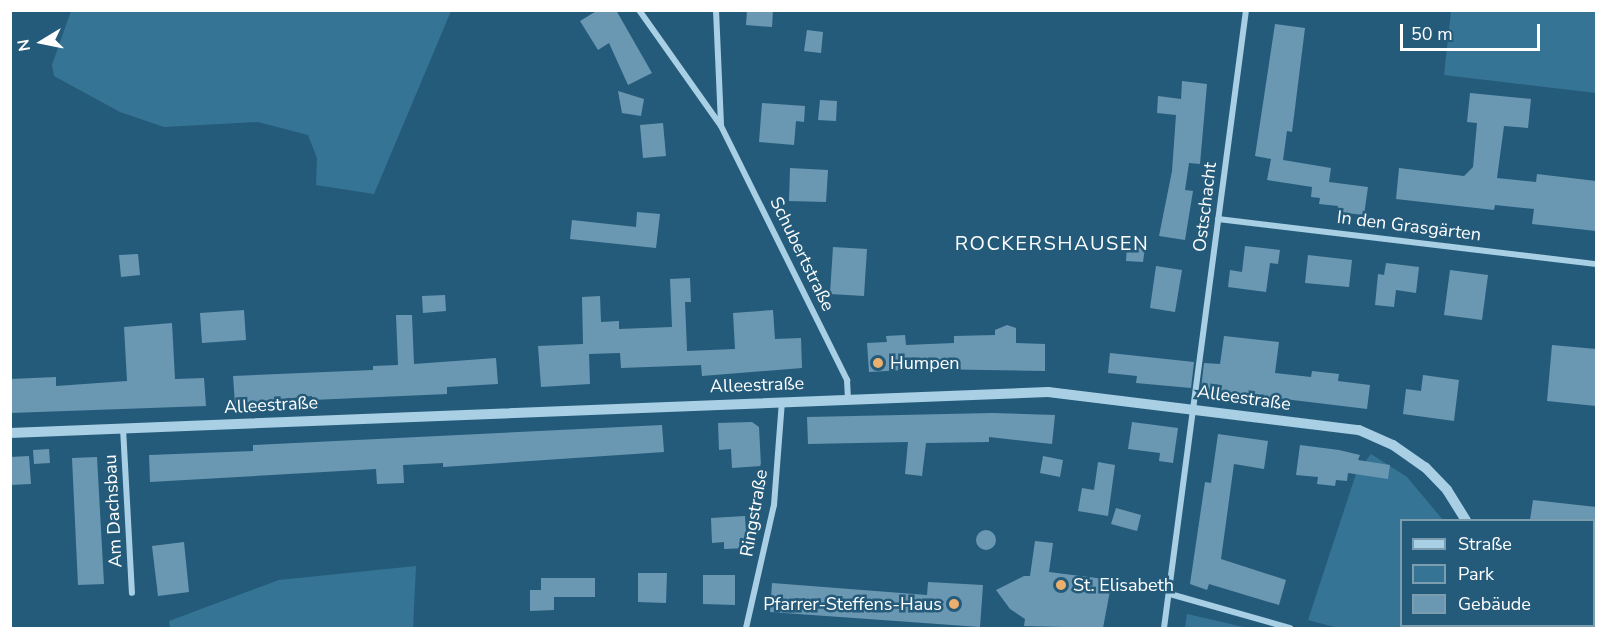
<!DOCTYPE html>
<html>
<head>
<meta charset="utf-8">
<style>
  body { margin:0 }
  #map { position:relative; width:1607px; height:639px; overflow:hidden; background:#255b7a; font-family:"Nunito Sans",sans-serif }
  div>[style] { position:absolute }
  .green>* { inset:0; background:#367496 }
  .building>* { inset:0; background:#6a98b2 }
  .round { border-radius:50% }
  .minor>* { height:6px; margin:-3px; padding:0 3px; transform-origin:3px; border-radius:3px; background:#a9cfe4 }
  .tertiary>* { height:10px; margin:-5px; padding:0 5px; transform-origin:5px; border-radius:5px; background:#a9cfe4 }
  .dots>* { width:16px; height:16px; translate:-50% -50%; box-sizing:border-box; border:3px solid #255b7a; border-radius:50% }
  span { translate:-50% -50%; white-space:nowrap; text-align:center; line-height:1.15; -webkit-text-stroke:5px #255b7a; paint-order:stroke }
  .street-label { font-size:18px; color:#fff }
  .poi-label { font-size:18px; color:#fff }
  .left { translate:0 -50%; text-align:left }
  .right { translate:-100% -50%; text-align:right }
  .neighbourhood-label { font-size:20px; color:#fff; letter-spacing:1.5px }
  .frame { position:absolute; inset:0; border:12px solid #fff; pointer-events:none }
  .legend { position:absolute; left:1400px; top:519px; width:195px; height:108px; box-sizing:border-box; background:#255b7a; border:2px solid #7c9daf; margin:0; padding:8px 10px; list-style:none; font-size:18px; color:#fff }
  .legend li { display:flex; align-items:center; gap:12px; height:30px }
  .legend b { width:30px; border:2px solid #7c9daf }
  .north { position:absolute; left:12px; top:12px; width:60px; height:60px; -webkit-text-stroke:4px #255b7a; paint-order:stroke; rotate:260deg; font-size:16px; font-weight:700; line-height:24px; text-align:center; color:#fff }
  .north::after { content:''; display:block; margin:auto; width:21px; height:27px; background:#fff; clip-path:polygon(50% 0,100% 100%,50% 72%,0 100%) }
  .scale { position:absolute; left:1400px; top:24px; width:140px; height:27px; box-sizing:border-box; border:3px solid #fff; border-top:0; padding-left:8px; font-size:18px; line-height:21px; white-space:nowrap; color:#fff; -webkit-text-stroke:4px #255b7a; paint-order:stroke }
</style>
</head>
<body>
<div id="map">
  <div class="green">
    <div style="clip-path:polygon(71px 11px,71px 10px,451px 11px,374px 194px,316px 185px,317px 158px,308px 135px,258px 122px,164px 127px,120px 112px,54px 76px,52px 65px)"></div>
    <div style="clip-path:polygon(1451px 11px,1596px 11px,1596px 93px,1444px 75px)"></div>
    <div style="clip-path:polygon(1371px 454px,1407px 477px,1443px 520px,1402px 520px,1402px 626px,1486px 628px,1338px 628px,1308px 620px,1356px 474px)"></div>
    <div style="clip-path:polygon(416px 566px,413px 628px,170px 628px,169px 621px,279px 580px)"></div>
    <div style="clip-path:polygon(1187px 614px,1248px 628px,1185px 628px)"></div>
  </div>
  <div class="building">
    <div style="clip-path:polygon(598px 10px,616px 10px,652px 73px,628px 85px,609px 43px,598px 50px,580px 21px)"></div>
    <div style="clip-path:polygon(747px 10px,773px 10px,772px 27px,746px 25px)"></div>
    <div style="clip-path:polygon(1275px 24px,1305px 28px,1292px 132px,1287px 131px,1283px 160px,1331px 168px,1329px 182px,1368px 187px,1364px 215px,1337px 212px,1338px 206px,1319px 204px,1320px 198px,1311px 197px,1312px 187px,1267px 180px,1271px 159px,1255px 156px)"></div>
    <div style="clip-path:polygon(807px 30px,823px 32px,821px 53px,804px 51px)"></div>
    <div style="clip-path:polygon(1182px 81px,1207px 84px,1200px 164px,1189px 163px,1185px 190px,1193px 191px,1185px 240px,1159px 236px,1172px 171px,1176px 115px,1157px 113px,1158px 96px,1181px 99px)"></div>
    <div style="clip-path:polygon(618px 91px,644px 99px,641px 116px,622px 113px)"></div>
    <div style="clip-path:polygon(1470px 93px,1531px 99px,1528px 128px,1504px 126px,1497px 178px,1536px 182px,1537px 174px,1596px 181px,1596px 231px,1532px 224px,1534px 209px,1495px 205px,1494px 210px,1396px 199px,1399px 168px,1464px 176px,1473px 167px,1477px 123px,1467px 122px)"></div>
    <div style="clip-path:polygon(820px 100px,837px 101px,836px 121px,818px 120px)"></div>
    <div style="clip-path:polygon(762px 103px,805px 106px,804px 122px,796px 121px,794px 145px,759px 142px)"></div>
    <div style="clip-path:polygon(663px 123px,666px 156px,643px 158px,640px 125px)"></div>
    <div style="clip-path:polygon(790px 168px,828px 170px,826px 202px,789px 201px)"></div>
    <div style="clip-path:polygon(637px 212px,660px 214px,656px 248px,570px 239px,572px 220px,636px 227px)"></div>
    <div style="clip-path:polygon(1127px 246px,1145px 248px,1143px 262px,1126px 261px)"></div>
    <div style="clip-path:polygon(1245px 246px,1280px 250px,1278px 264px,1270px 263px,1266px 292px,1228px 287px,1230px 270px,1242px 272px)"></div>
    <div style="clip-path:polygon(833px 247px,867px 249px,864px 296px,830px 294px)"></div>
    <div style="clip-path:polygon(138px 254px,140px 275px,121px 277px,119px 255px)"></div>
    <div style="clip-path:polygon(1308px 255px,1352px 260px,1349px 287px,1305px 283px)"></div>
    <div style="clip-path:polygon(1386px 263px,1419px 267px,1416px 293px,1396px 290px,1394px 307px,1375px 305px,1378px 274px,1384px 275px)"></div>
    <div style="clip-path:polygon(1156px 266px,1182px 270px,1175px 312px,1150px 308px)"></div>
    <div style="clip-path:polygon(1450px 270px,1488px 275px,1482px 320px,1444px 315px)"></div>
    <div style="clip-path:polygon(690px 278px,691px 302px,685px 302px,687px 351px,735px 349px,733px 313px,773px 310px,775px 339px,801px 338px,802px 368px,702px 376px,701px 365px,621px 368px,620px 353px,589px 354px,590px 384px,541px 387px,538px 346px,583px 344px,582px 297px,600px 296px,601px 322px,619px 321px,619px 329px,672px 327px,670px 279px)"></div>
    <div style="clip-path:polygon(445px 295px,446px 311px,423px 313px,422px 296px)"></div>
    <div style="clip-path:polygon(244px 310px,246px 340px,202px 343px,200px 313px)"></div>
    <div style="clip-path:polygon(396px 315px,412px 315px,414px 364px,496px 358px,498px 384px,447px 387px,447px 394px,312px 400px,312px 396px,235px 404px,233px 376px,373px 370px,373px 366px,398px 365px)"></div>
    <div style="clip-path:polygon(172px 323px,175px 379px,204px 378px,206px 406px,10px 413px,10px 379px,56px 377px,56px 386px,127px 381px,124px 327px)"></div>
    <div style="clip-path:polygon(1007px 325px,1016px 328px,1016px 343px,1045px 344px,1045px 371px,922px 369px,869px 372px,867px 343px,887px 342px,886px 336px,905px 335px,906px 345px,954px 343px,954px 336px,995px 335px,995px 330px)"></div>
    <div style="clip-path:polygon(1224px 336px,1279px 342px,1275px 373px,1311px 377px,1312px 371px,1339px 374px,1338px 381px,1370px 385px,1367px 409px,1201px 389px,1204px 363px,1220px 364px)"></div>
    <div style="clip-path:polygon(1552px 345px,1596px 349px,1596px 406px,1547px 401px)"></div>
    <div style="clip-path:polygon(1110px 353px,1194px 362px,1191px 388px,1136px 383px,1137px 376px,1108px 373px)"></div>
    <div style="clip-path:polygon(1423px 375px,1459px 380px,1454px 421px,1403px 414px,1406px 389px,1421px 391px)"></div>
    <div style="clip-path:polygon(993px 413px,1055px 415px,1052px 444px,989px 437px,989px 442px,926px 443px,922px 476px,905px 474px,908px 442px,808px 444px,807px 417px)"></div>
    <div style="clip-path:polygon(752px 422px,759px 427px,761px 466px,732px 468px,731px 449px,719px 450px,718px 423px)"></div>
    <div style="clip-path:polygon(1132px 422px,1178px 428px,1173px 463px,1159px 461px,1160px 453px,1128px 449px)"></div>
    <div style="clip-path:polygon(662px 425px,664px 452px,443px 467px,443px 463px,403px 465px,404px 483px,377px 484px,376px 469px,150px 482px,149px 455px,253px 451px,253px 445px)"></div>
    <div style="clip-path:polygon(1218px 434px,1268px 441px,1264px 469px,1234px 464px,1221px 559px,1286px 580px,1279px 605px,1209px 584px,1207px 590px,1190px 584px,1205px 482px,1211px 483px)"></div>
    <div style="clip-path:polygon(1300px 445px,1339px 450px,1360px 455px,1358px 460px,1390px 465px,1388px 479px,1348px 473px,1347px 481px,1336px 480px,1335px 486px,1317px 484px,1318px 477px,1296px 475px)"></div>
    <div style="clip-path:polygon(49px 449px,50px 463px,34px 464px,33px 450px)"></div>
    <div style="clip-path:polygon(29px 456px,31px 484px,10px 485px,10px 457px)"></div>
    <div style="clip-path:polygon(1043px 456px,1063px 460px,1060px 477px,1040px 473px)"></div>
    <div style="clip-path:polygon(97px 457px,104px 584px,78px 585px,72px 458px)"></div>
    <div style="clip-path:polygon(1098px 462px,1115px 465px,1108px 516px,1078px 511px,1082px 488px,1094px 490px)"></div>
    <div style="clip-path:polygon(1533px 500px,1596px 507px,1596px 520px,1530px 520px)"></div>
    <div style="clip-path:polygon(1116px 508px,1141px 515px,1137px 531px,1111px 524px)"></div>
    <div style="clip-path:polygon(745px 516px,747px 548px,724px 549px,724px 542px,712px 543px,711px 518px)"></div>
    <div class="round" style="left:976px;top:530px;width:20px;height:20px"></div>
    <div style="clip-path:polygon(1035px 541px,1053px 543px,1049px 572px,1112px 580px,1103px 628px,1024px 626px,1025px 619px,1010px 609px,996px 590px,1024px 576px,1030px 576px)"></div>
    <div style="clip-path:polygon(184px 542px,189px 592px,158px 596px,152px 546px)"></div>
    <div style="clip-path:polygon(638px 573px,667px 573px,666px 603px,638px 602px)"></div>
    <div style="clip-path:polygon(703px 575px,735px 575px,735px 605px,703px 604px)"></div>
    <div style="clip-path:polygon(541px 578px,595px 578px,595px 597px,554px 597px,554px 610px,530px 611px,530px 590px,541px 590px)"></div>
    <div style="clip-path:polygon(928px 582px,983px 585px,980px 627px,770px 612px,772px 583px,927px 595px)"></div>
  </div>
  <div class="minor">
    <div style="left:639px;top:10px;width:142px;rotate:54.7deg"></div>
    <div style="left:721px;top:126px;width:284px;rotate:63.6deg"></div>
    <div style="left:847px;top:380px;width:18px;rotate:87deg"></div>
    <div style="left:716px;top:10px;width:115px;rotate:87.5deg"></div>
    <div style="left:1218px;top:219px;width:381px;rotate:6.8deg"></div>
    <div style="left:123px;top:428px;width:165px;rotate:86.9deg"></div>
    <div style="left:1170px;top:594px;width:125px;rotate:15.8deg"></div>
    <div style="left:746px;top:628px;width:126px;rotate:-77.2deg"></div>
    <div style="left:774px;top:505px;width:104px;rotate:-85.6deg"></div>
    <div style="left:1164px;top:628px;width:623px;rotate:-82.44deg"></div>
  </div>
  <div class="tertiary">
    <div style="left:10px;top:433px;width:1039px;rotate:-2.26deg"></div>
    <div style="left:1048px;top:392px;width:313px;rotate:7deg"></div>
    <div style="left:1359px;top:430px;width:37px;rotate:24deg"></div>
    <div style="left:1393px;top:445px;width:39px;rotate:35deg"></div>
    <div style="left:1425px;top:467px;width:32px;rotate:46deg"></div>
    <div style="left:1447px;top:490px;width:36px;rotate:58deg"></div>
    <div style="left:1505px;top:626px;width:2px;rotate:63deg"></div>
  </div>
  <div class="dots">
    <div style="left:878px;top:363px;background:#edaf6d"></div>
    <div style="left:1061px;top:585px;background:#edaf6d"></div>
    <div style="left:954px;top:604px;background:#edaf6d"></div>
  </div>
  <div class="street-label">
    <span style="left:1205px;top:207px;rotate:-83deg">Ostschacht</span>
    <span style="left:1409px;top:226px;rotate:7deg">In den Grasgärten</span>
    <span style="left:802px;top:254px;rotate:64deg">Schubertstraße</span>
    <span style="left:757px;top:385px;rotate:-2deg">Alleestraße</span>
    <span style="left:1244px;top:398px;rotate:8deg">Alleestraße</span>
    <span style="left:271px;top:405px;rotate:-3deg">Alleestraße</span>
    <span style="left:113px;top:511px;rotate:-93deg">Am Dachsbau</span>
    <span style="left:754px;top:513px;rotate:-80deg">Ringstraße</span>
  </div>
  <div class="poi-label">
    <span class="left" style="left:890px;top:363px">Humpen</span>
    <span class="left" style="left:1073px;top:585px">St. Elisabeth</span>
    <span class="right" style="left:942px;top:604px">Pfarrer-Steffens-Haus</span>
  </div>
  <div class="neighbourhood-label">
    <span style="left:1052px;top:243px">ROCKERSHAUSEN</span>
  </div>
  <div class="frame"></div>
  <ul class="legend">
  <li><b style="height:8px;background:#a9cfe4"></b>Straße</li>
  <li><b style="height:16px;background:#367496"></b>Park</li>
  <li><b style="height:16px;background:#6a98b2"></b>Gebäude</li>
  </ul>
  <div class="north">N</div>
  <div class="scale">50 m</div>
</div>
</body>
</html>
